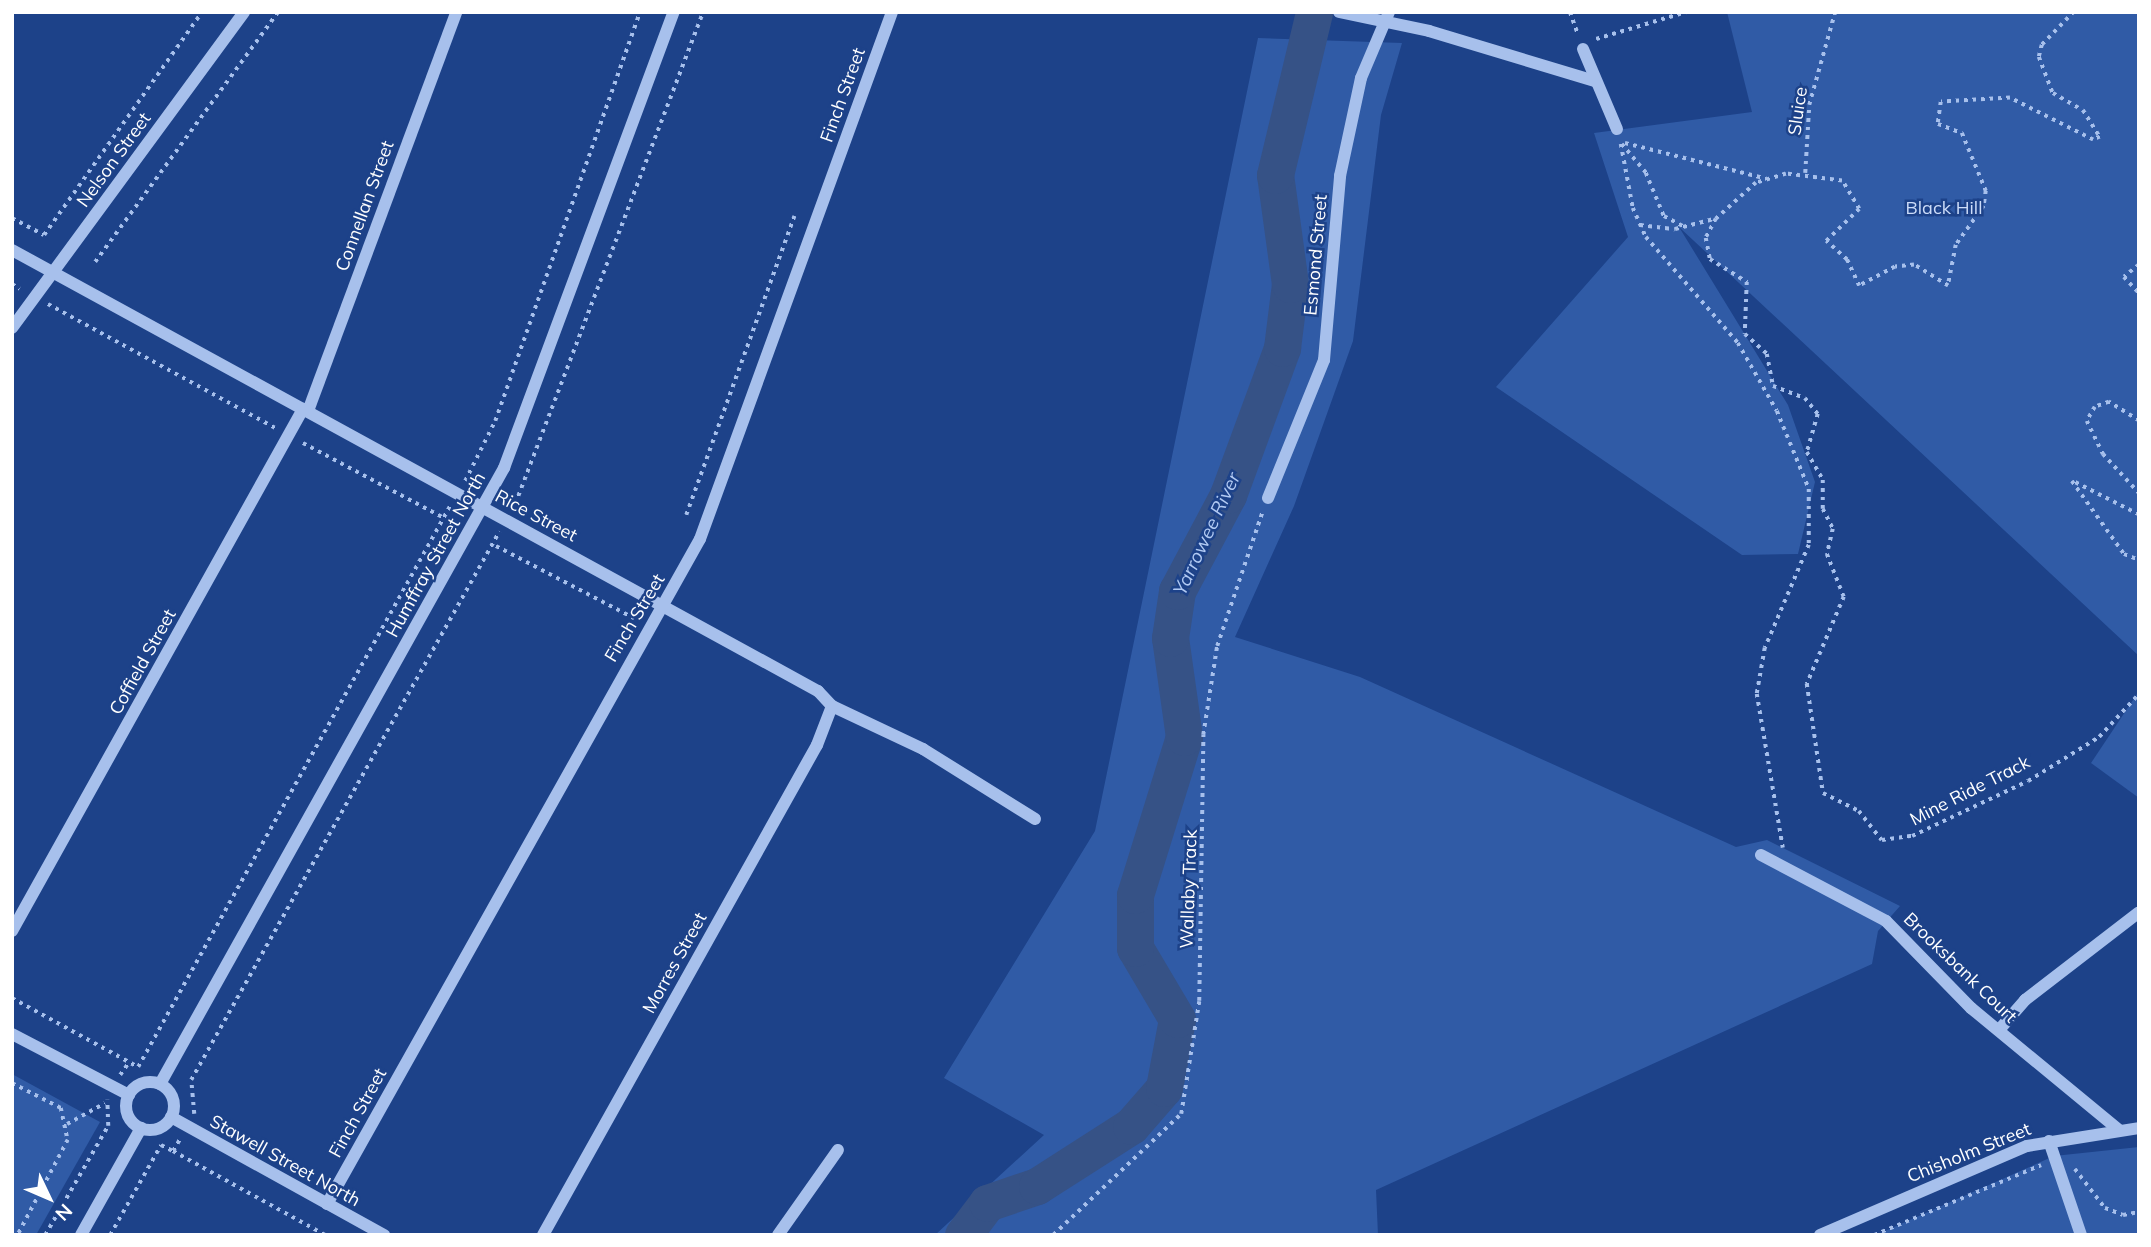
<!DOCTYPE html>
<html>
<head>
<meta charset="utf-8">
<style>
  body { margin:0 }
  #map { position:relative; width:2151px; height:1247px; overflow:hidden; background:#1d4289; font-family:Mulish,sans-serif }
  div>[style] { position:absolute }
  .green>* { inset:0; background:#305ba6 }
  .river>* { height:37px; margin:-18.5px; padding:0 18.5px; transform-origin:18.5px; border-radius:18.5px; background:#365286 }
  .path>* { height:3.5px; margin-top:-1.75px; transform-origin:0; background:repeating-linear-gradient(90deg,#a7c0ec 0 3.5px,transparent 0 8.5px) }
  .minor>* { height:12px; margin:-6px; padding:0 6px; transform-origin:6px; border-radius:6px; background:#a7c0ec }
  .minor>.ring { margin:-6px; padding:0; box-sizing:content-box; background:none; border:12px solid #a7c0ec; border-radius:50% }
  span { translate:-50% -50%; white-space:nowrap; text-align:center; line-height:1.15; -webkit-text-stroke:5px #1d4289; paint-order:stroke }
  .street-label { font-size:18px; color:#fff }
  .park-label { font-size:18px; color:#ccdcf9 }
  .water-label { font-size:19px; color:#b2caf3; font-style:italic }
  .frame { position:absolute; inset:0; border:14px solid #fff; pointer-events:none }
  .north { position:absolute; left:14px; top:1163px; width:70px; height:70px; -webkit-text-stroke:5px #1d4289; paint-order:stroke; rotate:134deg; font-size:19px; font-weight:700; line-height:28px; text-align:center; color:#fff }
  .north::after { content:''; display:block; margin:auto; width:24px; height:32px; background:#fff; clip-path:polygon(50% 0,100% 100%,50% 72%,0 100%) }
</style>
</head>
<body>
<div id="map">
  <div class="green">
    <div style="clip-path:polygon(1727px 12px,2139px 12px,2139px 656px,1679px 227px,1788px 405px,1815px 482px,1798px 554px,1742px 555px,1496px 387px,1628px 237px,1594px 133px,1752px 112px)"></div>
    <div style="clip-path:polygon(1258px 38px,1402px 43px,1381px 115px,1353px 341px,1294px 506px,1235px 637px,1360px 677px,1736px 847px,1767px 840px,1900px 906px,1878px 931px,1872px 964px,1376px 1190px,1378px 1235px,935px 1235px,1044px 1135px,944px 1078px,1095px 831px)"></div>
    <div style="clip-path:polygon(2139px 691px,2139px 798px,2091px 763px)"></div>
    <div style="clip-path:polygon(12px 1074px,100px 1122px,36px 1235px,12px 1235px)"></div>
    <div style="clip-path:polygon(2139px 1147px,2139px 1235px,1876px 1235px,2054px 1156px)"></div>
  </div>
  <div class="river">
    <div style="left:963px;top:1235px;width:40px;rotate:-53deg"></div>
    <div style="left:987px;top:1203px;width:53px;rotate:-18.8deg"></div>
    <div style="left:1037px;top:1186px;width:112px;rotate:-32.6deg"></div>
    <div style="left:1131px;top:1126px;width:50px;rotate:-49deg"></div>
    <div style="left:1164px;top:1088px;width:70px;rotate:-79.3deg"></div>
    <div style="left:1177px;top:1019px;width:82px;rotate:-120.6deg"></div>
    <div style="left:1135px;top:948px;width:53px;rotate:-90deg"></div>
    <div style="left:1135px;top:895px;width:165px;rotate:-72.8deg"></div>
    <div style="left:1184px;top:737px;width:100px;rotate:-98deg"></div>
    <div style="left:1170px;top:638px;width:48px;rotate:-81.5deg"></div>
    <div style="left:1177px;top:591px;width:109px;rotate:-62deg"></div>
    <div style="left:1228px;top:495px;width:157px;rotate:-69.8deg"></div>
    <div style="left:1282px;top:348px;width:64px;rotate:-82.9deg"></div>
    <div style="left:1290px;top:284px;width:110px;rotate:-97.8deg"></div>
    <div style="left:1275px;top:175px;width:168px;rotate:-76.5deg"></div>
  </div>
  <div class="path">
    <div style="left:1570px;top:12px;width:23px;rotate:70deg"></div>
    <div style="left:2074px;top:12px;width:46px;rotate:134.1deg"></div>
    <div style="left:2042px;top:45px;width:12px;rotate:104deg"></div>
    <div style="left:2039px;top:57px;width:39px;rotate:69deg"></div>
    <div style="left:2053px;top:93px;width:34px;rotate:30deg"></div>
    <div style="left:2083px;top:110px;width:32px;rotate:58deg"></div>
    <div style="left:2100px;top:137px;width:8px;rotate:157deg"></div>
    <div style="left:2093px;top:140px;width:93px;rotate:-153.2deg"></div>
    <div style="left:2010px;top:98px;width:69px;rotate:176.7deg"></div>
    <div style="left:1941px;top:102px;width:22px;rotate:98deg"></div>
    <div style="left:1938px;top:124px;width:26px;rotate:21deg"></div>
    <div style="left:1962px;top:133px;width:63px;rotate:67.5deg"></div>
    <div style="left:1986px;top:191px;width:15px;rotate:98deg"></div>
    <div style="left:1984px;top:206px;width:48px;rotate:125.7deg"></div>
    <div style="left:1956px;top:245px;width:42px;rotate:101deg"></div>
    <div style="left:1948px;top:286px;width:40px;rotate:-148deg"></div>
    <div style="left:1914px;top:265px;width:19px;rotate:174deg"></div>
    <div style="left:1895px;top:267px;width:41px;rotate:152.2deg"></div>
    <div style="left:1859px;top:286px;width:29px;rotate:-115deg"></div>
    <div style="left:1847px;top:260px;width:28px;rotate:-138deg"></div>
    <div style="left:1826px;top:241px;width:46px;rotate:-44.1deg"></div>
    <div style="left:1859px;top:209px;width:33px;rotate:-121deg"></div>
    <div style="left:1842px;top:181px;width:56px;rotate:-172.9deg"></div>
    <div style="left:1786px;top:174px;width:31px;rotate:163deg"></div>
    <div style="left:1756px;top:183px;width:54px;rotate:138deg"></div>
    <div style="left:1716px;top:219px;width:21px;rotate:118deg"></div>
    <div style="left:1706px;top:238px;width:21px;rotate:79deg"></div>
    <div style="left:1710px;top:259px;width:44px;rotate:31.9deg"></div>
    <div style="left:1747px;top:282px;width:52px;rotate:92.2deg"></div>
    <div style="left:1745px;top:334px;width:30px;rotate:42deg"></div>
    <div style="left:1767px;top:354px;width:33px;rotate:79deg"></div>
    <div style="left:1773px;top:386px;width:34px;rotate:21deg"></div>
    <div style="left:1805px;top:398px;width:21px;rotate:51deg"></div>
    <div style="left:1818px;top:414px;width:40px;rotate:106deg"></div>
    <div style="left:1807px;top:452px;width:32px;rotate:60deg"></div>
    <div style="left:1823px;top:480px;width:29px;rotate:90deg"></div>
    <div style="left:1823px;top:509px;width:22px;rotate:63deg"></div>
    <div style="left:1833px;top:529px;width:26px;rotate:103deg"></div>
    <div style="left:1827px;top:554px;width:46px;rotate:68.4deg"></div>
    <div style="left:1844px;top:597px;width:95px;rotate:113deg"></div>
    <div style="left:1807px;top:684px;width:110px;rotate:81.6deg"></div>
    <div style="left:1823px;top:793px;width:40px;rotate:26.6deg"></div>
    <div style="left:1859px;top:811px;width:37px;rotate:52deg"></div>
    <div style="left:1882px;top:840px;width:30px;rotate:-8deg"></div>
    <div style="left:1912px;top:836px;width:128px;rotate:-25.4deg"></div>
    <div style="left:2028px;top:781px;width:84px;rotate:-31.8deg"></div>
    <div style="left:2099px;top:737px;width:59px;rotate:-47.1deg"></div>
    <div style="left:1596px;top:39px;width:94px;rotate:-16.7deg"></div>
    <div style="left:1625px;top:143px;width:146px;rotate:14.2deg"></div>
    <div style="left:1621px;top:144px;width:65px;rotate:79.4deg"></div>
    <div style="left:1633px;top:208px;width:32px;rotate:66deg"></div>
    <div style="left:1646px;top:237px;width:140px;rotate:49deg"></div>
    <div style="left:1738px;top:343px;width:78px;rotate:60.2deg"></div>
    <div style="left:1777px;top:411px;width:84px;rotate:67.7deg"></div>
    <div style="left:1809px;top:489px;width:56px;rotate:90deg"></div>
    <div style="left:1809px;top:545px;width:112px;rotate:113.1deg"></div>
    <div style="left:1765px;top:648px;width:47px;rotate:99.9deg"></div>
    <div style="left:1757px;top:694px;width:156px;rotate:80.4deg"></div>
    <div style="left:1622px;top:144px;width:38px;rotate:50deg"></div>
    <div style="left:1646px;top:173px;width:47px;rotate:67.3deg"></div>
    <div style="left:1664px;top:216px;width:24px;rotate:28deg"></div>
    <div style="left:1805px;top:173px;width:68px;rotate:-86.6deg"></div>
    <div style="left:1809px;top:105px;width:97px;rotate:-74.4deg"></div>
    <div style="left:12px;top:218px;width:36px;rotate:28deg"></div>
    <div style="left:44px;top:235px;width:273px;rotate:-54.7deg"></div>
    <div style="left:1640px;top:225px;width:35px;rotate:7deg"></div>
    <div style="left:1675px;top:229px;width:40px;rotate:-14.4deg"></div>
    <div style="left:95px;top:262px;width:310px;rotate:-53.8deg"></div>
    <div style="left:2139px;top:265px;width:19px;rotate:141deg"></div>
    <div style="left:2124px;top:277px;width:22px;rotate:47deg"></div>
    <div style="left:12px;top:284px;width:9px;rotate:32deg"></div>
    <div style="left:48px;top:304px;width:259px;rotate:28.6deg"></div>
    <div style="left:2139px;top:421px;width:36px;rotate:-148deg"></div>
    <div style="left:2109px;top:402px;width:15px;rotate:160deg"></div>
    <div style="left:2095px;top:407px;width:16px;rotate:120deg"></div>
    <div style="left:2087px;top:421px;width:37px;rotate:64deg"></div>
    <div style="left:2103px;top:454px;width:53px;rotate:47.3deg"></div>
    <div style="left:303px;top:443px;width:160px;rotate:28deg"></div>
    <div style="left:465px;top:481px;width:67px;rotate:-63.4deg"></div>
    <div style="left:495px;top:421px;width:434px;rotate:-70.5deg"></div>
    <div style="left:515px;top:504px;width:527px;rotate:-69.09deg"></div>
    <div style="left:686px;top:515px;width:318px;rotate:-70.1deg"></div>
    <div style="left:2139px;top:515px;width:75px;rotate:-153.1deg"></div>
    <div style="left:2072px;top:481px;width:90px;rotate:54.5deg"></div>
    <div style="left:2124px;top:554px;width:16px;rotate:22deg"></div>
    <div style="left:496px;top:546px;width:156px;rotate:27.6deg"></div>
    <div style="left:12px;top:998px;width:144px;rotate:28.7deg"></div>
    <div style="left:138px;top:1067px;width:642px;rotate:-60.92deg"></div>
    <div style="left:120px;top:1075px;width:16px;rotate:-55deg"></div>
    <div style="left:12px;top:1083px;width:55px;rotate:27deg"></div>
    <div style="left:61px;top:1108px;width:33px;rotate:78deg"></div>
    <div style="left:68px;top:1140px;width:107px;rotate:117.8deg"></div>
    <div style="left:194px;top:1114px;width:34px;rotate:-95deg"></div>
    <div style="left:191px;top:1080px;width:629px;rotate:-60.66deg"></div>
    <div style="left:67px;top:1124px;width:43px;rotate:-28.9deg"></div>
    <div style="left:173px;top:1151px;width:174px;rotate:28.9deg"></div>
    <div style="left:2075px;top:1169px;width:49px;rotate:52.4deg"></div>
    <div style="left:2105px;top:1208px;width:19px;rotate:21deg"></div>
    <div style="left:2123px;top:1215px;width:16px;rotate:-11deg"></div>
    <div style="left:45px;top:1235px;width:126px;rotate:-60deg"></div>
    <div style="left:108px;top:1126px;width:26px;rotate:-92deg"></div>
    <div style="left:110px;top:1235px;width:103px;rotate:-60.5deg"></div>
    <div style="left:161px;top:1145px;width:13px;rotate:27deg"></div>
    <div style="left:173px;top:1151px;width:14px;rotate:-60deg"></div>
    <div style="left:1053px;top:1235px;width:176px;rotate:-43.4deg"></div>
    <div style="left:1181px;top:1114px;width:114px;rotate:-80.9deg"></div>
    <div style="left:1199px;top:1001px;width:266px;rotate:-89.1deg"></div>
    <div style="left:1203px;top:735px;width:90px;rotate:-81.1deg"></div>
    <div style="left:1217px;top:646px;width:140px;rotate:-71.3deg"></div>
    <div style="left:1874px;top:1235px;width:181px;rotate:-22.7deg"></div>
  </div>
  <div class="minor">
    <div style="left:1339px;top:12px;width:92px;rotate:11.9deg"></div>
    <div style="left:1429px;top:31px;width:173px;rotate:16.8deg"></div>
    <div style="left:1583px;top:49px;width:87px;rotate:67deg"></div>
    <div style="left:12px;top:250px;width:919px;rotate:28.69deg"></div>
    <div style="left:818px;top:691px;width:21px;rotate:47deg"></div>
    <div style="left:832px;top:706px;width:101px;rotate:25.3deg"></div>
    <div style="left:923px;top:749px;width:132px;rotate:32deg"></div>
    <div style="left:12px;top:328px;width:392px;rotate:-53.7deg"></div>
    <div style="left:308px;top:411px;width:426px;rotate:-69.6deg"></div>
    <div style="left:1268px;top:498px;width:149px;rotate:-67.9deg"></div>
    <div style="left:1324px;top:360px;width:185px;rotate:-85deg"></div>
    <div style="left:1340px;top:176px;width:100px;rotate:-77.9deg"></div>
    <div style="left:1361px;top:78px;width:72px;rotate:-67deg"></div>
    <div style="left:1761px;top:855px;width:141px;rotate:27.8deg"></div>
    <div style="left:1886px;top:921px;width:122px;rotate:45.7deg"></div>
    <div style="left:1971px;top:1008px;width:192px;rotate:39.5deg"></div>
    <div style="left:12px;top:931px;width:598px;rotate:-60.86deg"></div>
    <div style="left:1999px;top:1030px;width:40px;rotate:-49deg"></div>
    <div style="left:2025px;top:1000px;width:143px;rotate:-37.6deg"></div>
    <div style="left:12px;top:1034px;width:132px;rotate:27.5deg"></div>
    <div class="ring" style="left:126px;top:1082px;width:36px;height:36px"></div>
    <div style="left:160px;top:1084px;width:706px;rotate:-60.82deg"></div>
    <div style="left:504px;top:468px;width:487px;rotate:-69.6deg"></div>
    <div style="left:171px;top:1117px;width:244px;rotate:29deg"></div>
    <div style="left:2049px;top:1141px;width:99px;rotate:71.2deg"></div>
    <div style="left:327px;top:1204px;width:762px;rotate:-60.71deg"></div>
    <div style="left:700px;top:539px;width:561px;rotate:-69.98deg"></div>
    <div style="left:81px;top:1235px;width:123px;rotate:-60.7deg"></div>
    <div style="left:543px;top:1235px;width:561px;rotate:-60.79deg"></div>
    <div style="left:817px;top:745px;width:42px;rotate:-69deg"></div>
    <div style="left:778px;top:1235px;width:104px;rotate:-54.8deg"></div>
    <div style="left:1820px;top:1235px;width:225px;rotate:-23.3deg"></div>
    <div style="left:2027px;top:1146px;width:113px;rotate:-9.1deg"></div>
  </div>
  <div class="street-label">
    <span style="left:843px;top:95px;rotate:-70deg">Finch Street</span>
    <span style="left:1798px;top:111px;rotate:-82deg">Sluice</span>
    <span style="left:114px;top:160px;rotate:-54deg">Nelson Street</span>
    <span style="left:365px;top:206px;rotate:-70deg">Connellan Street</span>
    <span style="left:1316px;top:255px;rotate:-85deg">Esmond Street</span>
    <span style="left:536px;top:516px;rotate:28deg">Rice Street</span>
    <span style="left:436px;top:555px;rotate:-61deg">Humffray Street North</span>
    <span style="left:635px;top:618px;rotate:-59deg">Finch Street</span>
    <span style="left:143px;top:662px;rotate:-61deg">Coffield Street</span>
    <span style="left:1970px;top:791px;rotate:-27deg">Mine Ride Track</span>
    <span style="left:1189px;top:889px;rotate:-88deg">Wallaby Track</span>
    <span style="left:675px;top:963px;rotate:-61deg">Morres Street</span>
    <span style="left:1960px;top:968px;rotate:44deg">Brooksbank Court</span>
    <span style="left:358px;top:1113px;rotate:-61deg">Finch Street</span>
    <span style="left:1969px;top:1153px;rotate:-22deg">Chisholm Street</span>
    <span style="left:285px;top:1161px;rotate:29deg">Stawell Street North</span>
  </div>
  <div class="park-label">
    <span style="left:1944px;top:208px">Black Hill</span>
  </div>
  <div class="water-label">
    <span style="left:1207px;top:534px;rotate:-65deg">Yarrowee River</span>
  </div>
  <div class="frame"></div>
  <div class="north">N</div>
</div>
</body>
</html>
